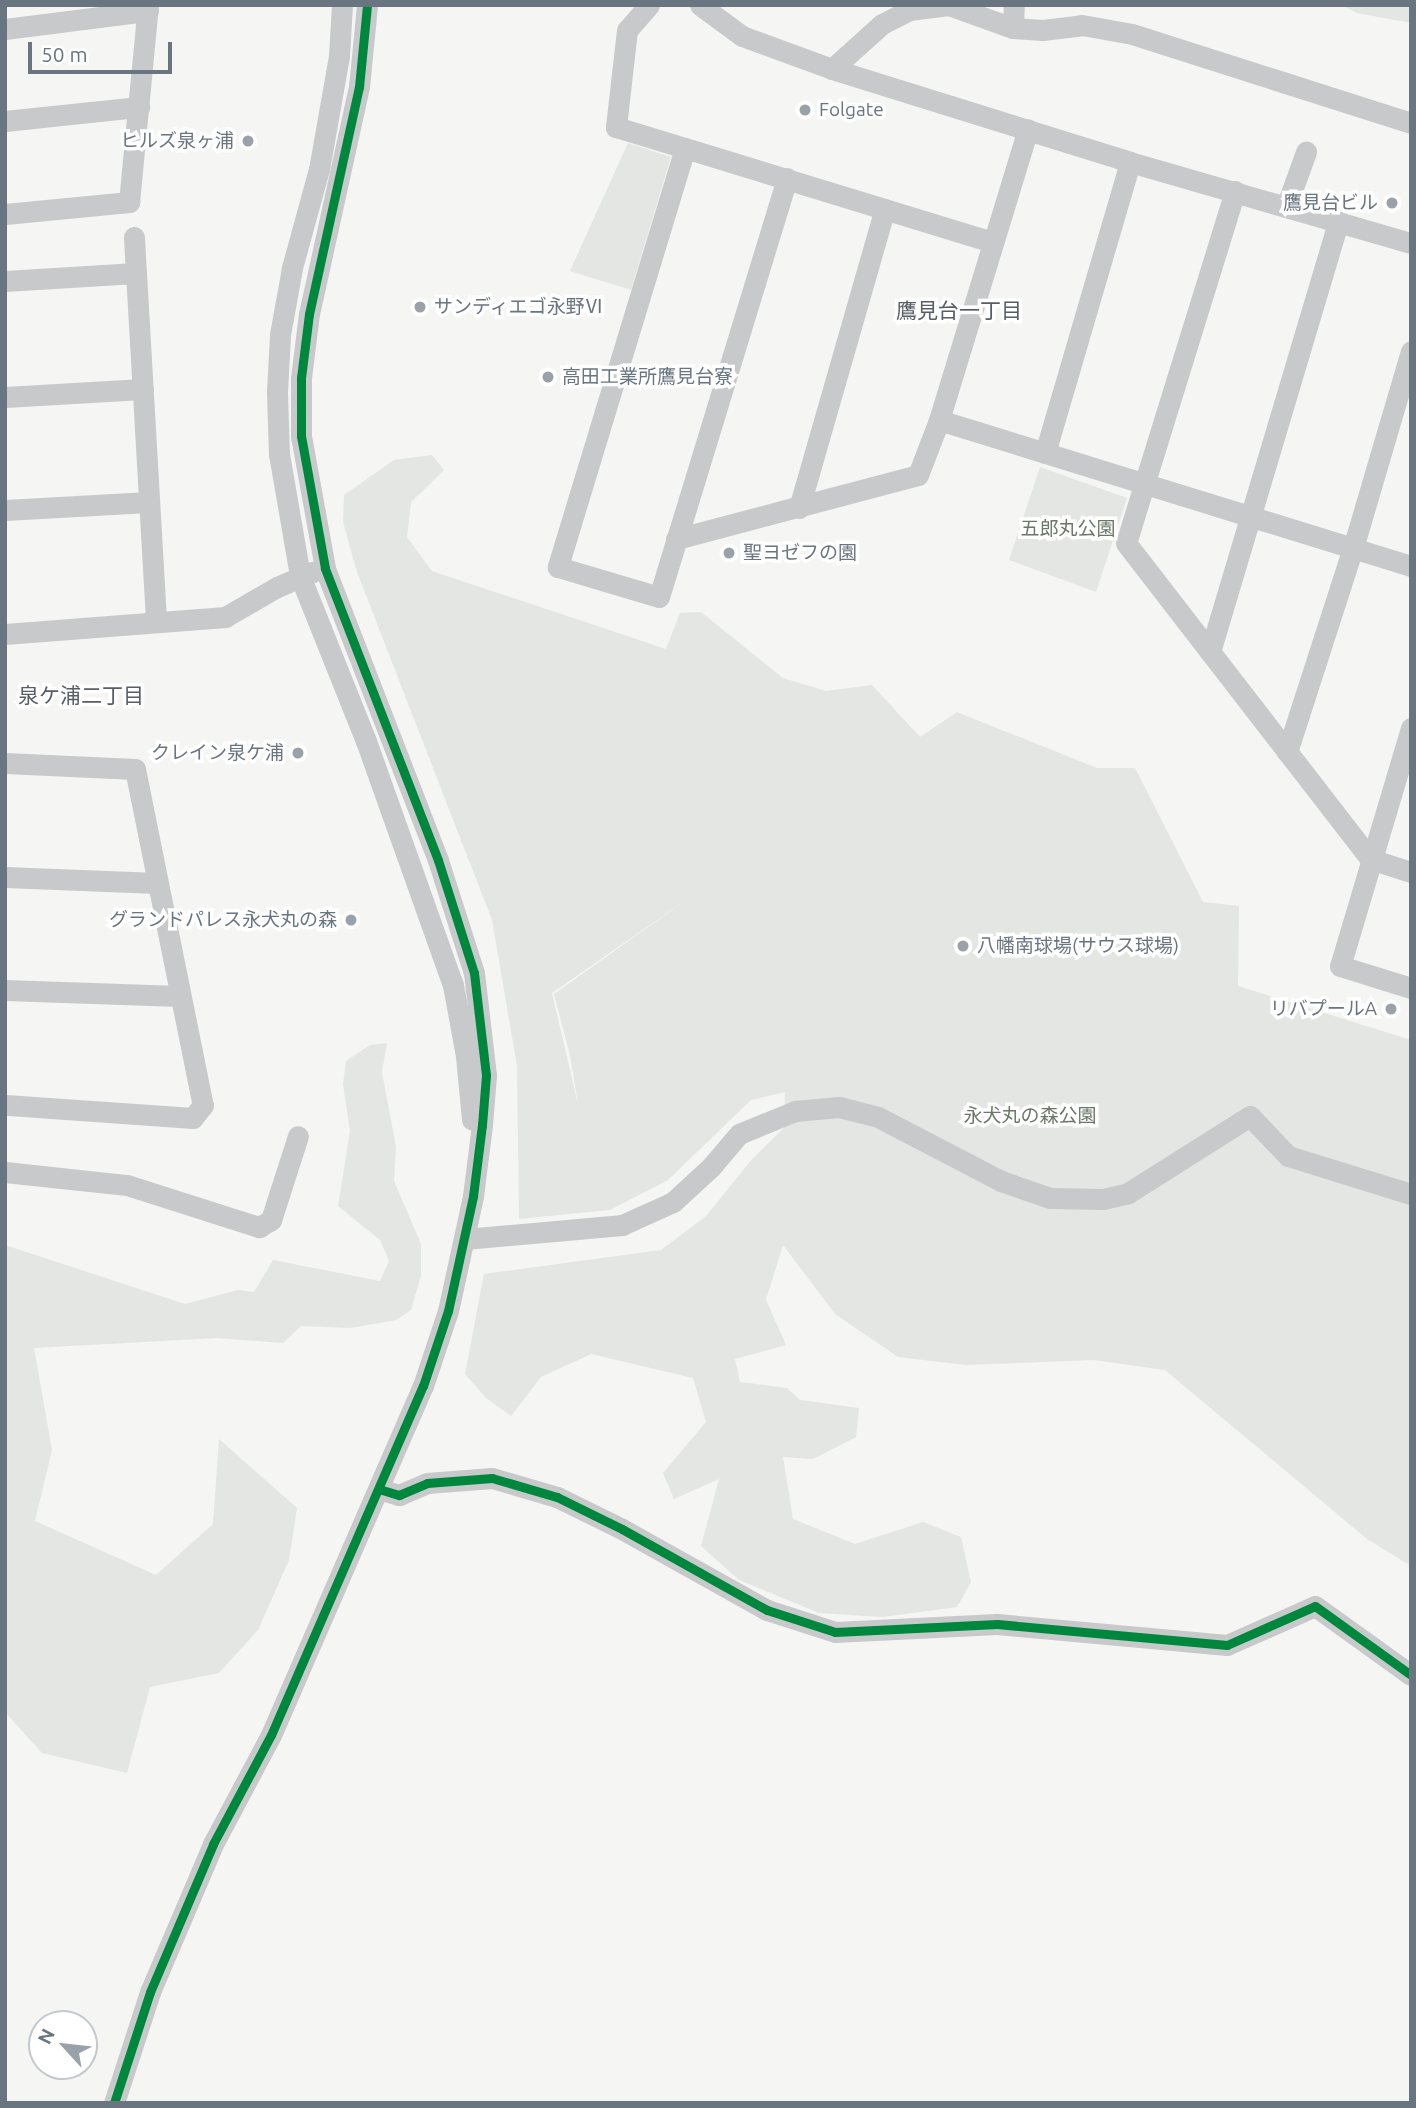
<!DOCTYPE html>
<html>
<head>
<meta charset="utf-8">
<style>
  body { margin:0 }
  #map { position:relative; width:1416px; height:2108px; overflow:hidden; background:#f5f5f4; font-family:Ubuntu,"Noto Sans JP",sans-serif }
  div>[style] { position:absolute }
  .green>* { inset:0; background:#e3e6e2 }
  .minor>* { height:21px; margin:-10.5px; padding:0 10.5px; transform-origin:10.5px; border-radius:10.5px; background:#c8c9ca }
  .cycleway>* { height:9px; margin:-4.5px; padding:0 4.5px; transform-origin:4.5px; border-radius:4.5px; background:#00873e }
  .dots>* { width:19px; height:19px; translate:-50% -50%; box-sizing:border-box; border:4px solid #fff; border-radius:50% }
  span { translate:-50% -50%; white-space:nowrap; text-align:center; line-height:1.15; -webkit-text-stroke:7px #fff; paint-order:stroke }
  .poi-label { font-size:19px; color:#697580 }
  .left { translate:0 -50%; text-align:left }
  .right { translate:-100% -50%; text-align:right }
  .park-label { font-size:19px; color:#6a7867 }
  .neighbourhood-label { font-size:21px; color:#565e66 }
  .frame { position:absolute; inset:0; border:7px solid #697580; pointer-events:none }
  .north { position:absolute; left:28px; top:2010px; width:70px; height:70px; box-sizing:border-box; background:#fff; border:2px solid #c3c8cc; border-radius:50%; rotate:297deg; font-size:19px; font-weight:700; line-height:28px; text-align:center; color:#697580 }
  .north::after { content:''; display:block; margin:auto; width:24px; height:32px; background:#9aa2a9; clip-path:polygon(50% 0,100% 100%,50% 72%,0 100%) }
  .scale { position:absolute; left:28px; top:42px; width:144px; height:32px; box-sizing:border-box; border:4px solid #697580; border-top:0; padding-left:9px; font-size:21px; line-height:24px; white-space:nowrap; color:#697580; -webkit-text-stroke:5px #fff; paint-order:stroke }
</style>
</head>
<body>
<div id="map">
  <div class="green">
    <div style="clip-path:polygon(1341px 5px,1411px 5px,1411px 23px,1357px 13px)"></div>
    <div style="clip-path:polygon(628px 143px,671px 157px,631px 290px,570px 271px)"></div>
    <div style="clip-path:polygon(evenodd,432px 455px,444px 470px,411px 502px,407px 537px,432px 571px,666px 649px,680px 613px,701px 612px,783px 678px,826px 691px,872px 685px,920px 737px,957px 712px,1097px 768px,1135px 768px,1203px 902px,1239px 906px,1238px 986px,1411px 1040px,1411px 1566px,1367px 1539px,1165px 1370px,1094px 1360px,966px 1365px,898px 1357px,835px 1314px,783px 1245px,766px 1300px,786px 1345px,735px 1359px,740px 1382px,787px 1388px,800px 1400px,859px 1408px,856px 1437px,813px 1459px,783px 1457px,793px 1519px,855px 1544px,923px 1522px,961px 1537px,971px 1582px,957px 1607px,883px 1617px,819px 1613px,739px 1580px,701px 1546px,719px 1479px,674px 1499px,663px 1473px,706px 1422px,693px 1378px,591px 1354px,541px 1377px,511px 1416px,486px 1398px,465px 1374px,484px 1274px,661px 1250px,706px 1216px,753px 1158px,784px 1128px,785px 1092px,751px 1100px,668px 1180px,610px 1210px,519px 1219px,517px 1066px,492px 920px,357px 572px,343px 522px,344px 495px,394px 460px,432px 455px,693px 895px,554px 994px,570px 1055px,579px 1109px,552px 993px,693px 895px)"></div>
    <div style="clip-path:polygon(1040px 467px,1127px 498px,1096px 592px,1009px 560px)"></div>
    <div style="clip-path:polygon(387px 1043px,382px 1072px,396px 1147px,394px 1181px,421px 1244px,421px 1276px,411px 1310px,396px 1320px,350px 1328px,301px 1326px,283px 1343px,217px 1338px,34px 1348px,52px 1450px,35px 1521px,156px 1575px,213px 1524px,219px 1439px,297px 1508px,289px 1560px,258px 1630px,219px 1673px,150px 1687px,127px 1773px,42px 1753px,5px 1712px,5px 1245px,185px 1304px,238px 1290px,254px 1292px,273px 1260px,380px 1281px,389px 1261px,380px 1240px,338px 1206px,350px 1131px,343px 1084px,346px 1061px,370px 1045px)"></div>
  </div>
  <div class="minor">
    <div style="left:342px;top:5px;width:51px;rotate:93.4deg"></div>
    <div style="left:339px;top:56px;width:115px;rotate:100deg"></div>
    <div style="left:319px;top:169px;width:103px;rotate:105.3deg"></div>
    <div style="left:292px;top:268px;width:68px;rotate:100.2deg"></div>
    <div style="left:280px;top:335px;width:57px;rotate:93deg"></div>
    <div style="left:277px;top:392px;width:62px;rotate:88.2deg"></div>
    <div style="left:279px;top:454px;width:124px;rotate:80.2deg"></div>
    <div style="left:300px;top:576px;width:178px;rotate:68.2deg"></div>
    <div style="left:366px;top:741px;width:259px;rotate:70.4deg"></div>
    <div style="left:453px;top:985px;width:72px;rotate:79.6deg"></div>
    <div style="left:466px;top:1056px;width:64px;rotate:84.6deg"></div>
    <div style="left:649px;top:5px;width:33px;rotate:131deg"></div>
    <div style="left:627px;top:30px;width:98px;rotate:96.5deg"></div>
    <div style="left:616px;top:127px;width:393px;rotate:17deg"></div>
    <div style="left:700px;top:5px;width:52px;rotate:36.4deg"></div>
    <div style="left:742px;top:36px;width:96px;rotate:20.1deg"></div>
    <div style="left:832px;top:69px;width:312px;rotate:17.3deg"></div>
    <div style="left:1130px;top:162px;width:292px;rotate:16.1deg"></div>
    <div style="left:1013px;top:28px;width:23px;rotate:-88deg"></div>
    <div style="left:5px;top:29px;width:144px;rotate:-7.2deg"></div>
    <div style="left:832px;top:69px;width:67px;rotate:-42deg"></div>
    <div style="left:882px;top:24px;width:30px;rotate:-27deg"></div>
    <div style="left:909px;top:10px;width:40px;rotate:-7.1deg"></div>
    <div style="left:949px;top:5px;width:68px;rotate:19.8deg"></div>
    <div style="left:1013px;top:28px;width:30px;rotate:4deg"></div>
    <div style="left:1043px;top:30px;width:39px;rotate:-7deg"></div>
    <div style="left:1082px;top:25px;width:51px;rotate:10.2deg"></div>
    <div style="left:1132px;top:34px;width:293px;rotate:17.7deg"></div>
    <div style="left:5px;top:121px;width:135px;rotate:-6deg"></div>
    <div style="left:685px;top:148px;width:438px;rotate:106.9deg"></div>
    <div style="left:558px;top:567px;width:105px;rotate:16.5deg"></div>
    <div style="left:659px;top:597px;width:438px;rotate:-73deg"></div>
    <div style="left:1235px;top:191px;width:368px;rotate:107.2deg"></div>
    <div style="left:1126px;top:543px;width:399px;rotate:52.3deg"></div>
    <div style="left:1370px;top:859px;width:43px;rotate:17.6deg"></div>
    <div style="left:1286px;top:207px;width:59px;rotate:-70deg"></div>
    <div style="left:5px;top:214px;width:125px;rotate:-5.5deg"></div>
    <div style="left:129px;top:202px;width:198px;rotate:-84.5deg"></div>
    <div style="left:134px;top:237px;width:36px;rotate:87deg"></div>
    <div style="left:5px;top:281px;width:131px;rotate:-3.5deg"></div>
    <div style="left:136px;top:273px;width:349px;rotate:86.7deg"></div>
    <div style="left:5px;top:397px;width:138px;rotate:-3.3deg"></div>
    <div style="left:939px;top:420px;width:494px;rotate:17.2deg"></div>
    <div style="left:1045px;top:453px;width:303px;rotate:-73.7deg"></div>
    <div style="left:799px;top:508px;width:311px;rotate:-74deg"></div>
    <div style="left:5px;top:510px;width:144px;rotate:-3.2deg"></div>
    <div style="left:676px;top:539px;width:250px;rotate:-14.8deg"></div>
    <div style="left:918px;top:475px;width:59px;rotate:-69.1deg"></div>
    <div style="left:939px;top:420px;width:304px;rotate:-73deg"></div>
    <div style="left:5px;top:634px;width:221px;rotate:-4.4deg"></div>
    <div style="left:225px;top:617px;width:60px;rotate:-30deg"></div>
    <div style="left:277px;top:587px;width:39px;rotate:-23deg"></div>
    <div style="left:1210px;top:652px;width:449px;rotate:-73.4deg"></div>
    <div style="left:1411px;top:728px;width:248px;rotate:106.6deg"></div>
    <div style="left:1340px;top:966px;width:74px;rotate:17.2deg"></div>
    <div style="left:1287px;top:752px;width:214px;rotate:-72.1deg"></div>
    <div style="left:1353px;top:548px;width:205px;rotate:-73.6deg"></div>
    <div style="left:5px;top:763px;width:130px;rotate:2.6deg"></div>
    <div style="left:135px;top:769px;width:343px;rotate:78.6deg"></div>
    <div style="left:203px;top:1105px;width:16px;rotate:128deg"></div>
    <div style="left:193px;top:1118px;width:188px;rotate:-176deg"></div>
    <div style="left:5px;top:877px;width:152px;rotate:2.3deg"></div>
    <div style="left:5px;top:990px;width:174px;rotate:2deg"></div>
    <div style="left:5px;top:1172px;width:123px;rotate:6.1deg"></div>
    <div style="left:127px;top:1185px;width:139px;rotate:17.7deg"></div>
    <div style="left:259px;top:1227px;width:14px;rotate:-30deg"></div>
    <div style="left:271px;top:1220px;width:88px;rotate:-72.2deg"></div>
    <div style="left:465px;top:1239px;width:158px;rotate:-5.1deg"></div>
    <div style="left:622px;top:1225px;width:56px;rotate:-24.3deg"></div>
    <div style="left:673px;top:1202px;width:52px;rotate:-42.6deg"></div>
    <div style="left:711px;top:1167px;width:43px;rotate:-49.7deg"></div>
    <div style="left:739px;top:1134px;width:61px;rotate:-22.3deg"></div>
    <div style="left:795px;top:1111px;width:44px;rotate:-5.2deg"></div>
    <div style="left:839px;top:1107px;width:40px;rotate:14.4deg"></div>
    <div style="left:878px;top:1117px;width:139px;rotate:27.5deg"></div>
    <div style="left:1001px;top:1181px;width:52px;rotate:19.1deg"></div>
    <div style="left:1050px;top:1198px;width:53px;rotate:1.1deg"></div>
    <div style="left:1103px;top:1199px;width:26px;rotate:-13deg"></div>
    <div style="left:1128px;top:1193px;width:144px;rotate:-32.3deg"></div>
    <div style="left:1250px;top:1116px;width:55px;rotate:46.5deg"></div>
    <div style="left:1288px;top:1156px;width:129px;rotate:17.2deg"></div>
    <div style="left:379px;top:1489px;width:21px;rotate:17deg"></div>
    <div style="left:399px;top:1495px;width:30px;rotate:-23deg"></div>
    <div style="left:427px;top:1483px;width:65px;rotate:-4.4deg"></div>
    <div style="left:492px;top:1478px;width:68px;rotate:16.3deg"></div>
    <div style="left:557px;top:1497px;width:72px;rotate:26.2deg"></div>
    <div style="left:622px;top:1529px;width:166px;rotate:29.2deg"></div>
    <div style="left:767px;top:1610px;width:71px;rotate:17.9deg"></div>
    <div style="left:835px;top:1632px;width:162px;rotate:-2.8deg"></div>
    <div style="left:997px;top:1624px;width:231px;rotate:5.2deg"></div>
    <div style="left:1227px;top:1645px;width:96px;rotate:-23.9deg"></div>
    <div style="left:1315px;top:1606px;width:118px;rotate:35.7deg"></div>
    <div style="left:114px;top:2103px;width:117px;rotate:-72deg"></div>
    <div style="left:150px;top:1992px;width:161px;rotate:-66.9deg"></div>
    <div style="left:213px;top:1844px;width:123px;rotate:-62deg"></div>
    <div style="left:271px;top:1735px;width:381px;rotate:-66.5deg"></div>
    <div style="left:423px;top:1386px;width:79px;rotate:-71.6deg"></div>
    <div style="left:448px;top:1311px;width:118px;rotate:-77.7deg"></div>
    <div style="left:473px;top:1196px;width:72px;rotate:-82.8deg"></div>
    <div style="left:482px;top:1125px;width:50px;rotate:-85.4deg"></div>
    <div style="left:486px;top:1075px;width:103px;rotate:-96.7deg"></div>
    <div style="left:474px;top:973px;width:119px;rotate:-107.7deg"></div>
    <div style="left:438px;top:860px;width:313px;rotate:-111.2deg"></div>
    <div style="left:325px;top:568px;width:134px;rotate:-100.3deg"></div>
    <div style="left:301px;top:436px;width:58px;rotate:-90deg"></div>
    <div style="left:301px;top:378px;width:64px;rotate:-82.9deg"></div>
    <div style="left:309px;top:314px;width:232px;rotate:-77.6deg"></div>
    <div style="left:359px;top:87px;width:82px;rotate:-84.4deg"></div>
  </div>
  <div class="cycleway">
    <div style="left:379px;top:1489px;width:21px;rotate:17deg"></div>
    <div style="left:399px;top:1495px;width:30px;rotate:-23deg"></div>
    <div style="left:427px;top:1483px;width:65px;rotate:-4.4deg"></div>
    <div style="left:492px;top:1478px;width:68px;rotate:16.3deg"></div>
    <div style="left:557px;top:1497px;width:72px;rotate:26.2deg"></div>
    <div style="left:622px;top:1529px;width:166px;rotate:29.2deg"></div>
    <div style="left:767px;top:1610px;width:71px;rotate:17.9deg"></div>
    <div style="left:835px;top:1632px;width:162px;rotate:-2.8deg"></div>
    <div style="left:997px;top:1624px;width:231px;rotate:5.2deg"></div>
    <div style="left:1227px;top:1645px;width:96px;rotate:-23.9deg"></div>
    <div style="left:1315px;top:1606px;width:118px;rotate:35.7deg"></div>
    <div style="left:114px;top:2103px;width:117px;rotate:-72deg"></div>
    <div style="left:150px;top:1992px;width:161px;rotate:-66.9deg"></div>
    <div style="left:213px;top:1844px;width:123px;rotate:-62deg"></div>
    <div style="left:271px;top:1735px;width:381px;rotate:-66.5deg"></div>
    <div style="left:423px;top:1386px;width:79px;rotate:-71.6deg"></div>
    <div style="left:448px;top:1311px;width:118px;rotate:-77.7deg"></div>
    <div style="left:473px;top:1196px;width:72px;rotate:-82.8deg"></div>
    <div style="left:482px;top:1125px;width:50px;rotate:-85.4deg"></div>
    <div style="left:486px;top:1075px;width:103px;rotate:-96.7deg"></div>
    <div style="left:474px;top:973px;width:119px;rotate:-107.7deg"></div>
    <div style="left:438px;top:860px;width:313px;rotate:-111.2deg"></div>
    <div style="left:325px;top:568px;width:134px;rotate:-100.3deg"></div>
    <div style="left:301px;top:436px;width:58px;rotate:-90deg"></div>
    <div style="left:301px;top:378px;width:64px;rotate:-82.9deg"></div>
    <div style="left:309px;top:314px;width:232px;rotate:-77.6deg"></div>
    <div style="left:359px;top:87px;width:82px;rotate:-84.4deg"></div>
  </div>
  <div class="dots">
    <div style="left:805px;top:110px;background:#9aa2a9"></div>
    <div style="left:248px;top:141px;background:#9aa2a9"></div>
    <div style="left:1392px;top:203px;background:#9aa2a9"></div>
    <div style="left:420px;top:307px;background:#9aa2a9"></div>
    <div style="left:548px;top:377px;background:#9aa2a9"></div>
    <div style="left:729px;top:553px;background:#9aa2a9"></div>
    <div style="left:298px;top:753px;background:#9aa2a9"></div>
    <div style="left:351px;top:920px;background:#9aa2a9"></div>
    <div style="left:963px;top:946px;background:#9aa2a9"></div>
    <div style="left:1391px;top:1009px;background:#9aa2a9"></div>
  </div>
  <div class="poi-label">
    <span class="left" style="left:819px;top:110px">Folgate</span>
    <span class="right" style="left:234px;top:141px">ヒルズ泉ヶ浦</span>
    <span class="right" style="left:1378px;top:203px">鷹見台ビル</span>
    <span class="left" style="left:434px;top:307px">サンディエゴ永野Ⅵ</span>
    <span class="left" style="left:562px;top:377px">高田工業所鷹見台寮</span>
    <span class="left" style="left:743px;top:553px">聖ヨゼフの園</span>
    <span class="right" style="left:284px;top:753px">クレイン泉ケ浦</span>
    <span class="right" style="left:337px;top:920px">グランドパレス永犬丸の森</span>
    <span class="left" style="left:977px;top:946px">八幡南球場(サウス球場)</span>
    <span class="right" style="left:1377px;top:1009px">リバプールA</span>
  </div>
  <div class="park-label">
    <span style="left:1068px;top:529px">五郎丸公園</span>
    <span style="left:1030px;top:1116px">永犬丸の森公園</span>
  </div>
  <div class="neighbourhood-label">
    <span style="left:959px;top:310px">鷹見台一丁目</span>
    <span style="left:81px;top:695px">泉ケ浦二丁目</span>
  </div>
  <div class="frame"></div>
  <div class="north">N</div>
  <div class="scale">50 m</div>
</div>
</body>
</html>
